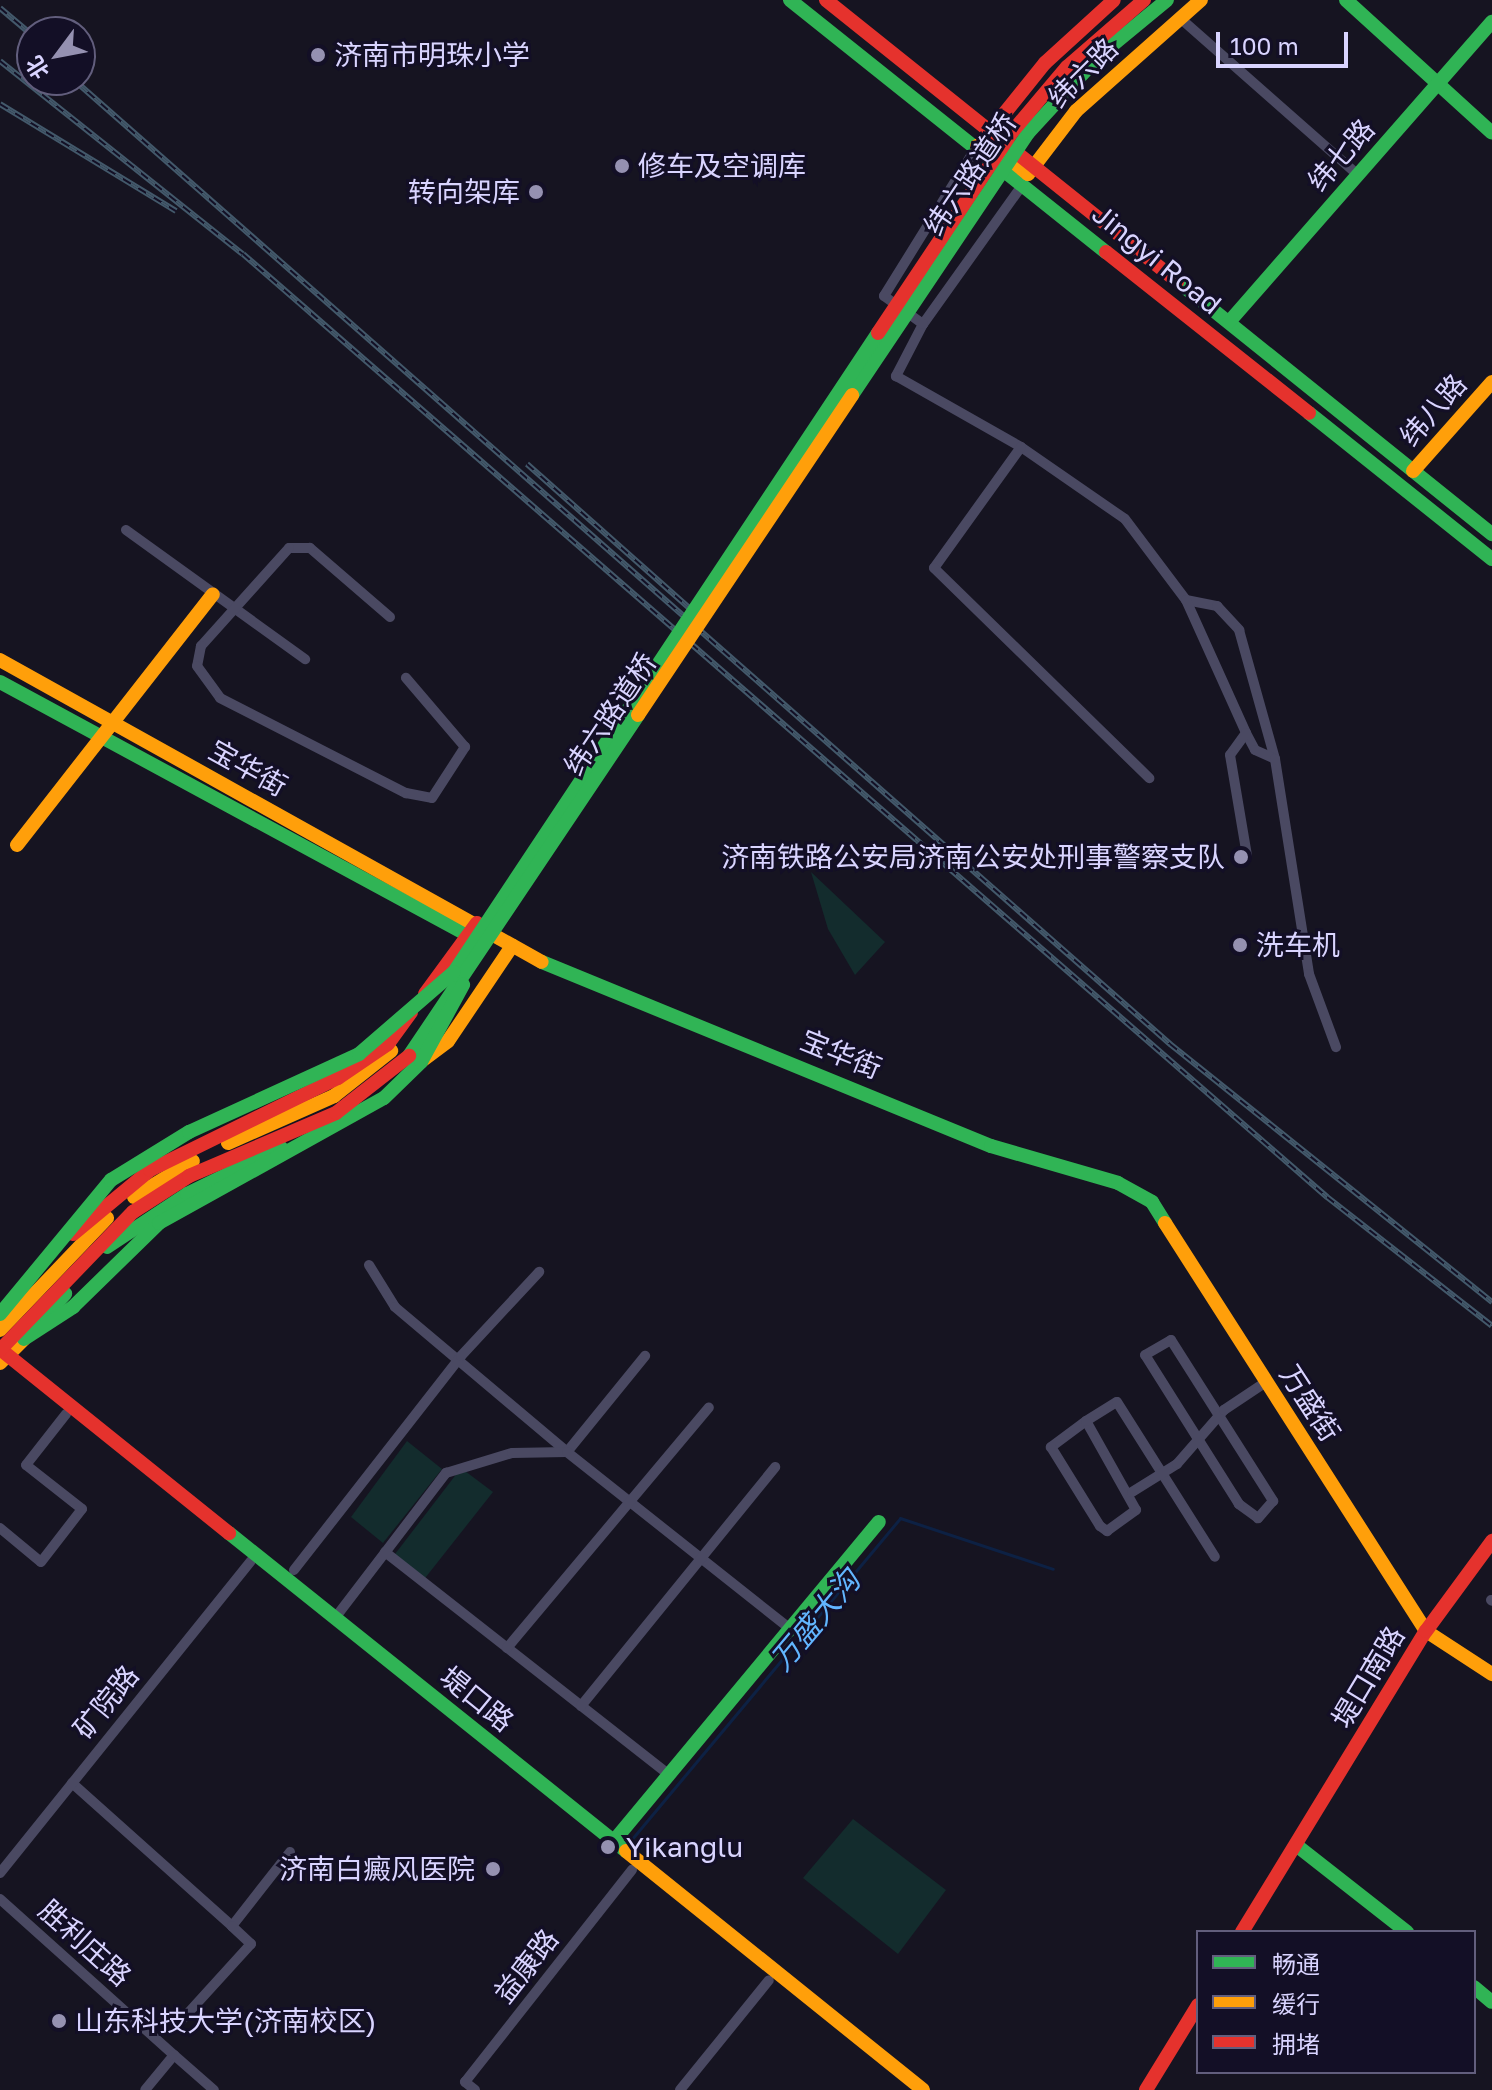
<!DOCTYPE html>
<html>
<head>
<meta charset="utf-8">
<style>
  body { margin:0 }
  #map { position:relative; width:1492px; height:2090px; overflow:hidden; background:#161421; font-family:"Golos Text","Noto Sans SC",sans-serif }
  div>[style] { position:absolute }
  .green>* { inset:0; background:#132c2d }
  .stream>* { height:3px; margin:-1.5px; padding:0 1.5px; transform-origin:1.5px; border-radius:1.5px; background:#0d2144 }
  .street>* { height:10px; margin:-5px; padding:0 5px; transform-origin:5px; border-radius:5px; background:#4a4962 }
  .fast>* { height:14px; margin:-7px; padding:0 7px; transform-origin:7px; border-radius:7px; background:#30b455 }
  .slow>* { height:14px; margin:-7px; padding:0 7px; transform-origin:7px; border-radius:7px; background:#ff9f0a }
  .jam>* { height:14px; margin:-7px; padding:0 7px; transform-origin:7px; border-radius:7px; background:#e5322d }
  .rail>* { height:6px; margin-top:-3px; transform-origin:0; background:repeating-linear-gradient(90deg,#130f26 0 9px,#43596b 0 18px); box-sizing:border-box; border-block:2px solid #43596b }
  .fast-bridge>* { height:14px; margin:-7px; padding:0 7px; transform-origin:7px; border-radius:7px; background:#30b455 }
  .slow-bridge>* { height:14px; margin:-7px; padding:0 7px; transform-origin:7px; border-radius:7px; background:#ff9f0a }
  .jam-bridge>* { height:14px; margin:-7px; padding:0 7px; transform-origin:7px; border-radius:7px; background:#e5322d }
  .dots>* { width:22px; height:22px; translate:-50% -50%; box-sizing:border-box; border:4px solid #130f26; border-radius:50% }
  span { translate:-50% -50%; white-space:nowrap; text-align:center; line-height:1.15; -webkit-text-stroke:6px #130f26; paint-order:stroke }
  .poi-label { font-size:28px; color:#d9d4ff }
  .left { translate:0 -50%; text-align:left }
  .right { translate:-100% -50%; text-align:right }
  .street-label { font-size:28px; color:#d9d4ff }
  .water-label { font-size:30px; color:#62b6ff; font-style:italic }
  .legend { position:absolute; left:1196px; top:1930px; width:280px; height:144px; box-sizing:border-box; background:#130f26; border:2px solid #625e7d; margin:0; padding:10px 14px; list-style:none; font-size:24px; color:#d9d4ff }
  .legend li { display:flex; align-items:center; gap:16px; height:40px }
  .legend b { width:40px; border:2px solid #625e7d }
  .north { position:absolute; left:16px; top:16px; width:80px; height:80px; box-sizing:border-box; background:#130f26; border:2px solid #625e7d; border-radius:50%; rotate:238deg; font-size:22px; font-weight:700; line-height:32px; text-align:center; color:#d9d4ff }
  .north::after { content:''; display:block; margin:auto; width:28px; height:36px; background:#9591b1; clip-path:polygon(50% 0,100% 100%,50% 72%,0 100%) }
  .scale { position:absolute; left:1216px; top:32px; width:132px; height:36px; box-sizing:border-box; border:4px solid #d9d4ff; border-top:0; padding-left:10px; font-size:24px; line-height:28px; white-space:nowrap; color:#d9d4ff; -webkit-text-stroke:6px #130f26; paint-order:stroke }
</style>
</head>
<body>
<div id="map">
  <div class="green">
    <div style="clip-path:polygon(811px 872px,885px 942px,855px 975px,828px 929px)"></div>
    <div style="clip-path:polygon(407px 1441px,442px 1469px,383px 1543px,351px 1517px)"></div>
    <div style="clip-path:polygon(461px 1468px,493px 1492px,422px 1582px,392px 1558px)"></div>
    <div style="clip-path:polygon(853px 1819px,946px 1890px,898px 1954px,803px 1878px)"></div>
  </div>
  <div class="stream">
    <div style="left:626px;top:1846px;width:427px;rotate:-50.1deg"></div>
    <div style="left:900px;top:1518px;width:161px;rotate:18.4deg"></div>
  </div>
  <div class="street">
    <div style="left:1180px;top:18px;width:237px;rotate:41.4deg"></div>
    <div style="left:1023px;top:184px;width:172px;rotate:125.5deg"></div>
    <div style="left:923px;top:324px;width:59px;rotate:117.4deg"></div>
    <div style="left:896px;top:376px;width:144px;rotate:29.6deg"></div>
    <div style="left:1021px;top:447px;width:126px;rotate:34.7deg"></div>
    <div style="left:1125px;top:519px;width:101px;rotate:53deg"></div>
    <div style="left:1186px;top:600px;width:32px;rotate:11deg"></div>
    <div style="left:1217px;top:606px;width:33px;rotate:47deg"></div>
    <div style="left:1239px;top:630px;width:134px;rotate:74.4deg"></div>
    <div style="left:923px;top:324px;width:48px;rotate:-144.3deg"></div>
    <div style="left:884px;top:296px;width:176px;rotate:-58.2deg"></div>
    <div style="left:1021px;top:447px;width:149px;rotate:125.7deg"></div>
    <div style="left:934px;top:568px;width:301px;rotate:44.3deg"></div>
    <div style="left:126px;top:530px;width:221px;rotate:35.8deg"></div>
    <div style="left:1186px;top:600px;width:146px;rotate:65.7deg"></div>
    <div style="left:1246px;top:733px;width:19px;rotate:62deg"></div>
    <div style="left:1255px;top:750px;width:22px;rotate:24deg"></div>
    <div style="left:1275px;top:759px;width:218px;rotate:81deg"></div>
    <div style="left:1309px;top:974px;width:78px;rotate:69.7deg"></div>
    <div style="left:390px;top:617px;width:106px;rotate:-139.2deg"></div>
    <div style="left:310px;top:548px;width:21px;rotate:180deg"></div>
    <div style="left:289px;top:548px;width:132px;rotate:131.9deg"></div>
    <div style="left:201px;top:646px;width:20px;rotate:101deg"></div>
    <div style="left:197px;top:666px;width:39px;rotate:54deg"></div>
    <div style="left:220px;top:698px;width:209px;rotate:27.1deg"></div>
    <div style="left:406px;top:793px;width:26px;rotate:11deg"></div>
    <div style="left:432px;top:798px;width:61px;rotate:-57.1deg"></div>
    <div style="left:465px;top:747px;width:91px;rotate:-130.5deg"></div>
    <div style="left:1246px;top:733px;width:27px;rotate:126deg"></div>
    <div style="left:1230px;top:755px;width:101px;rotate:80.4deg"></div>
    <div style="left:369px;top:1265px;width:49px;rotate:58.2deg"></div>
    <div style="left:395px;top:1307px;width:225px;rotate:40.1deg"></div>
    <div style="left:567px;top:1452px;width:124px;rotate:-50.9deg"></div>
    <div style="left:1171px;top:1340px;width:191px;rotate:57.6deg"></div>
    <div style="left:1273px;top:1501px;width:23px;rotate:131deg"></div>
    <div style="left:1258px;top:1518px;width:24px;rotate:-144deg"></div>
    <div style="left:1239px;top:1504px;width:176px;rotate:-122.2deg"></div>
    <div style="left:1145px;top:1355px;width:30px;rotate:-30deg"></div>
    <div style="left:1086px;top:1421px;width:44px;rotate:143.4deg"></div>
    <div style="left:1051px;top:1447px;width:93px;rotate:58.2deg"></div>
    <div style="left:1100px;top:1526px;width:9px;rotate:36deg"></div>
    <div style="left:1107px;top:1531px;width:36px;rotate:-36deg"></div>
    <div style="left:1136px;top:1510px;width:102px;rotate:-119.3deg"></div>
    <div style="left:1086px;top:1421px;width:36px;rotate:-32deg"></div>
    <div style="left:1117px;top:1402px;width:183px;rotate:57.7deg"></div>
    <div style="left:1132px;top:1492px;width:53px;rotate:-31.9deg"></div>
    <div style="left:1177px;top:1464px;width:72px;rotate:-49deg"></div>
    <div style="left:1224px;top:1410px;width:50px;rotate:-33.7deg"></div>
    <div style="left:0;top:1528px;width:53px;rotate:39.7deg"></div>
    <div style="left:41px;top:1562px;width:67px;rotate:-52.3deg"></div>
    <div style="left:82px;top:1509px;width:71px;rotate:-141.8deg"></div>
    <div style="left:26px;top:1465px;width:65px;rotate:-51.9deg"></div>
    <div style="left:385px;top:1552px;width:361px;rotate:38.1deg"></div>
    <div style="left:294px;top:1570px;width:271px;rotate:-52deg"></div>
    <div style="left:461px;top:1356px;width:115px;rotate:-47.1deg"></div>
    <div style="left:1491px;top:1600px;width:1px;rotate:45deg"></div>
    <div style="left:335px;top:1618px;width:183px;rotate:-52.6deg"></div>
    <div style="left:446px;top:1473px;width:69px;rotate:-16.9deg"></div>
    <div style="left:512px;top:1453px;width:55px;rotate:-1deg"></div>
    <div style="left:567px;top:1452px;width:285px;rotate:38.4deg"></div>
    <div style="left:507px;top:1648px;width:314px;rotate:-50deg"></div>
    <div style="left:581px;top:1706px;width:308px;rotate:-50.9deg"></div>
    <div style="left:72px;top:1783px;width:215px;rotate:41.8deg"></div>
    <div style="left:232px;top:1926px;width:94px;rotate:-51.9deg"></div>
    <div style="left:0;top:1873px;width:400px;rotate:-51.2deg"></div>
    <div style="left:0;top:1899px;width:234px;rotate:41.9deg"></div>
    <div style="left:174px;top:2055px;width:45px;rotate:129.6deg"></div>
    <div style="left:179px;top:2023px;width:107px;rotate:-47.7deg"></div>
    <div style="left:251px;top:1944px;width:26px;rotate:-137deg"></div>
    <div style="left:174px;top:2055px;width:53px;rotate:41.2deg"></div>
    <div style="left:475px;top:2090px;width:13px;rotate:-141deg"></div>
    <div style="left:465px;top:2082px;width:270px;rotate:-51.8deg"></div>
    <div style="left:680px;top:2090px;width:141px;rotate:-51deg"></div>
  </div>
  <div class="fast">
    <div style="left:790px;top:0;width:404px;rotate:38.6deg"></div>
    <div style="left:1346px;top:0;width:197px;rotate:42.3deg"></div>
    <div style="left:1177px;top:281px;width:404px;rotate:38.8deg"></div>
    <div style="left:1229px;top:322px;width:399px;rotate:-48.8deg"></div>
    <div style="left:1309px;top:413px;width:234px;rotate:38.6deg"></div>
    <div style="left:0;top:682px;width:542px;rotate:28.41deg"></div>
    <div style="left:542px;top:962px;width:485px;rotate:22.3deg"></div>
    <div style="left:991px;top:1146px;width:132px;rotate:16.2deg"></div>
    <div style="left:1118px;top:1183px;width:39px;rotate:29deg"></div>
    <div style="left:1152px;top:1202px;width:25px;rotate:58deg"></div>
    <div style="left:107px;top:1247px;width:96px;rotate:-33.5deg"></div>
    <div style="left:187px;top:1194px;width:105px;rotate:-26.1deg"></div>
    <div style="left:27px;top:1336px;width:57px;rotate:-47.9deg"></div>
    <div style="left:229px;top:1533px;width:509px;rotate:38.69deg"></div>
    <div style="left:613px;top:1842px;width:416px;rotate:-50.3deg"></div>
    <div style="left:1296px;top:1845px;width:141px;rotate:38.1deg"></div>
    <div style="left:1474px;top:1987px;width:23px;rotate:40deg"></div>
  </div>
  <div class="slow">
    <div style="left:977px;top:146px;width:12px;rotate:-24deg"></div>
    <div style="left:988px;top:141px;width:52px;rotate:39.5deg"></div>
    <div style="left:1028px;top:174px;width:79px;rotate:-52.7deg"></div>
    <div style="left:1076px;top:111px;width:167px;rotate:-41.6deg"></div>
    <div style="left:1413px;top:471px;width:119px;rotate:-48.4deg"></div>
    <div style="left:0;top:660px;width:620px;rotate:29.13deg"></div>
    <div style="left:17px;top:845px;width:318px;rotate:-52deg"></div>
    <div style="left:419px;top:1063px;width:36px;rotate:-37deg"></div>
    <div style="left:448px;top:1041px;width:115px;rotate:-56deg"></div>
    <div style="left:228px;top:1143px;width:116px;rotate:-23.9deg"></div>
    <div style="left:334px;top:1096px;width:73px;rotate:-38.3deg"></div>
    <div style="left:134px;top:1197px;width:69px;rotate:-31.4deg"></div>
    <div style="left:1165px;top:1223px;width:484px;rotate:57.4deg"></div>
    <div style="left:1426px;top:1631px;width:79px;rotate:33.1deg"></div>
    <div style="left:0;top:1330px;width:155px;rotate:-46.3deg"></div>
    <div style="left:0;top:1363px;width:34px;rotate:-45deg"></div>
    <div style="left:626px;top:1851px;width:381px;rotate:38.8deg"></div>
  </div>
  <div class="jam">
    <div style="left:826px;top:0;width:450px;rotate:38.7deg"></div>
    <div style="left:983px;top:140px;width:99px;rotate:-51.2deg"></div>
    <div style="left:1045px;top:63px;width:93px;rotate:-42.4deg"></div>
    <div style="left:1106px;top:252px;width:259px;rotate:38.4deg"></div>
    <div style="left:425px;top:994px;width:88px;rotate:-53.8deg"></div>
    <div style="left:73px;top:1234px;width:100px;rotate:-39.7deg"></div>
    <div style="left:150px;top:1170px;width:209px;rotate:-26.1deg"></div>
    <div style="left:338px;top:1078px;width:60px;rotate:-34.2deg"></div>
    <div style="left:388px;top:1044px;width:39px;rotate:-54deg"></div>
    <div style="left:0;top:1349px;width:294px;rotate:38.8deg"></div>
    <div style="left:1242px;top:1932px;width:353px;rotate:-58.6deg"></div>
    <div style="left:1426px;top:1631px;width:112px;rotate:-53.7deg"></div>
    <div style="left:1146px;top:2090px;width:100px;rotate:-58.5deg"></div>
  </div>
  <div class="rail">
    <div style="left:0;top:8px;width:42px;rotate:40.2deg"></div>
    <div style="left:0;top:61px;width:310px;rotate:38.5deg"></div>
    <div style="left:243px;top:254px;width:1437px;rotate:41.02deg"></div>
    <div style="left:1327px;top:1197px;width:209px;rotate:38deg"></div>
    <div style="left:74px;top:80px;width:1460px;rotate:41.33deg"></div>
    <div style="left:1170px;top:1044px;width:413px;rotate:38.7deg"></div>
    <div style="left:0;top:104px;width:206px;rotate:31.3deg"></div>
    <div style="left:527px;top:464px;width:235px;rotate:41.6deg"></div>
  </div>
  <div class="fast-bridge">
    <div style="left:852px;top:395px;width:316px;rotate:-56.1deg"></div>
    <div style="left:1028px;top:133px;width:105px;rotate:-47.3deg"></div>
    <div style="left:1099px;top:56px;width:88px;rotate:-39.5deg"></div>
    <div style="left:454px;top:972px;width:767px;rotate:-56.43deg"></div>
    <div style="left:409px;top:1056px;width:411px;rotate:-56.1deg"></div>
    <div style="left:0;top:1314px;width:174px;rotate:-50.4deg"></div>
    <div style="left:111px;top:1180px;width:92px;rotate:-31.6deg"></div>
    <div style="left:189px;top:1132px;width:187px;rotate:-24.6deg"></div>
    <div style="left:359px;top:1054px;width:125px;rotate:-40.8deg"></div>
    <div style="left:24px;top:1339px;width:59px;rotate:-33.1deg"></div>
    <div style="left:73px;top:1307px;width:120px;rotate:-44.3deg"></div>
    <div style="left:159px;top:1223px;width:257px;rotate:-29.1deg"></div>
    <div style="left:384px;top:1098px;width:52px;rotate:-44.2deg"></div>
    <div style="left:421px;top:1062px;width:88px;rotate:-61.4deg"></div>
  </div>
  <div class="slow-bridge">
    <div style="left:638px;top:715px;width:385px;rotate:-56.2deg"></div>
  </div>
  <div class="jam-bridge">
    <div style="left:878px;top:333px;width:242px;rotate:-56.3deg"></div>
    <div style="left:1012px;top:132px;width:85px;rotate:-49.8deg"></div>
    <div style="left:1067px;top:67px;width:102px;rotate:-41deg"></div>
    <div style="left:0;top:1350px;width:192px;rotate:-46.1deg"></div>
    <div style="left:133px;top:1212px;width:67px;rotate:-32.7deg"></div>
    <div style="left:189px;top:1176px;width:160px;rotate:-23.2deg"></div>
    <div style="left:336px;top:1113px;width:93px;rotate:-38deg"></div>
  </div>
  <div class="dots">
    <div style="left:318px;top:55px;background:#9591b1"></div>
    <div style="left:622px;top:166px;background:#9591b1"></div>
    <div style="left:536px;top:192px;background:#9591b1"></div>
    <div style="left:1241px;top:857px;background:#9591b1"></div>
    <div style="left:1240px;top:945px;background:#9591b1"></div>
    <div style="left:608px;top:1847px;background:#9591b1"></div>
    <div style="left:493px;top:1869px;background:#9591b1"></div>
    <div style="left:59px;top:2021px;background:#9591b1"></div>
  </div>
  <div class="poi-label">
    <span class="left" style="left:334px;top:55px">济南市明珠小学</span>
    <span class="left" style="left:638px;top:166px">修车及空调库</span>
    <span class="right" style="left:520px;top:192px">转向架库</span>
    <span class="right" style="left:1225px;top:857px">济南铁路公安局济南公安处刑事警察支队</span>
    <span class="left" style="left:1256px;top:945px">洗车机</span>
    <span class="left" style="left:626px;top:1847px">Yikanglu</span>
    <span class="right" style="left:475px;top:1869px">济南白癜风医院</span>
    <span class="left" style="left:75px;top:2021px">山东科技大学(济南校区)</span>
  </div>
  <div class="street-label">
    <span style="left:1083px;top:73px;rotate:-45deg">纬六路</span>
    <span style="left:1341px;top:155px;rotate:-49deg">纬七路</span>
    <span style="left:970px;top:174px;rotate:-56deg">纬六路道桥</span>
    <span style="left:1157px;top:259px;rotate:39deg">Jingyi Road</span>
    <span style="left:1433px;top:410px;rotate:-49deg">纬八路</span>
    <span style="left:610px;top:714px;rotate:-56deg">纬六路道桥</span>
    <span style="left:248px;top:768px;rotate:29deg">宝华街</span>
    <span style="left:841px;top:1054px;rotate:22deg">宝华街</span>
    <span style="left:1310px;top:1403px;rotate:57deg">万盛街</span>
    <span style="left:1368px;top:1677px;rotate:-59deg">堤口南路</span>
    <span style="left:477px;top:1699px;rotate:39deg">堤口路</span>
    <span style="left:106px;top:1702px;rotate:-51deg">矿院路</span>
    <span style="left:85px;top:1943px;rotate:42deg">胜利庄路</span>
    <span style="left:526px;top:1966px;rotate:-52deg">益康路</span>
  </div>
  <div class="water-label">
    <span style="left:815px;top:1620px;rotate:-50deg">万盛大沟</span>
  </div>
  <ul class="legend">
  <li><b style="height:10px;background:#30b455"></b>畅通</li>
  <li><b style="height:10px;background:#ff9f0a"></b>缓行</li>
  <li><b style="height:10px;background:#e5322d"></b>拥堵</li>
  </ul>
  <div class="north">北</div>
  <div class="scale">100 m</div>
</div>
</body>
</html>
